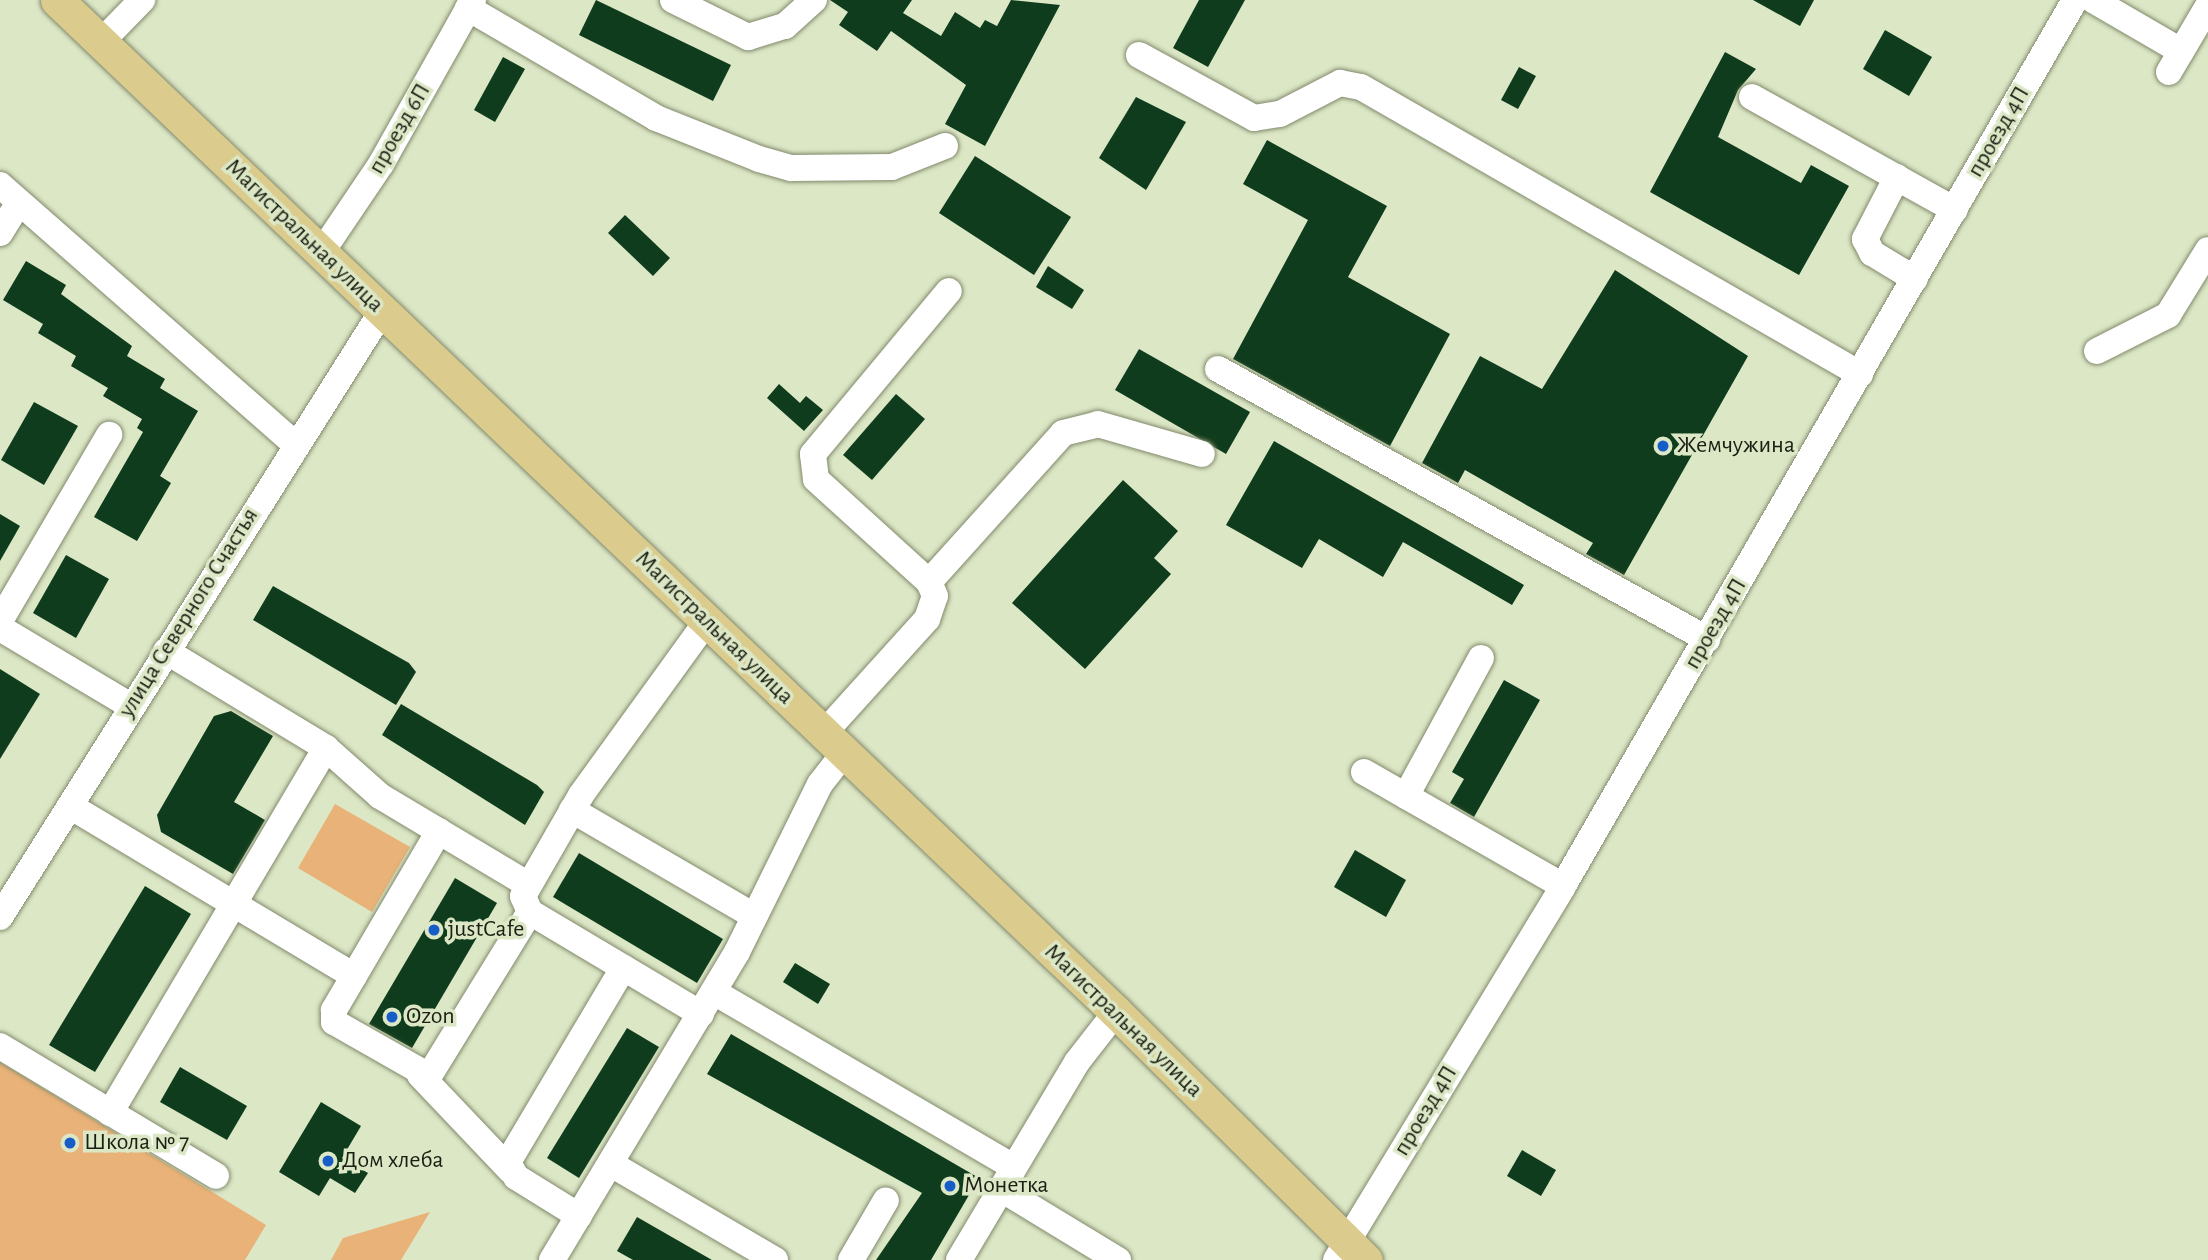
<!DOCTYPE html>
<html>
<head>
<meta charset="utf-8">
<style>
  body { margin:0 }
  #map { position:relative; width:2208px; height:1260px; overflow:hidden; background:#dce7c6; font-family:"Alegreya Sans",sans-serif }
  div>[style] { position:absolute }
  .green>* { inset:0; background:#e9b278 }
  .building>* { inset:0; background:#0f3c1c }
  .roads { filter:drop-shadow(0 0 2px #818a6c) drop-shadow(0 0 2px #818a6c) }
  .minor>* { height:26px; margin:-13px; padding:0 13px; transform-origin:13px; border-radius:13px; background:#fff }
  .major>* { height:33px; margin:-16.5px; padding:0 16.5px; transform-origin:16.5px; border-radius:16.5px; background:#dbcb8d }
  .dots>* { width:19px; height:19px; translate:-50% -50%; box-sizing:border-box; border:4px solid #dce7c6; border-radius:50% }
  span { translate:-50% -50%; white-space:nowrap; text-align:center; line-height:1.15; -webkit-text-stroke:7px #dce7c6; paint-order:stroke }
  .street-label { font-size:24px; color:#1b1f13 }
  .poi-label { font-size:24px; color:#1b1f13 }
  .left { translate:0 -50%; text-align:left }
</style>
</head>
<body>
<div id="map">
  <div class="green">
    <div style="clip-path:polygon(335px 804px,410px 847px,372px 912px,298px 868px)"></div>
    <div style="clip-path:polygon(0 1062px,266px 1225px,245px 1260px,0 1260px)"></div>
    <div style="clip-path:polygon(430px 1212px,401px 1260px,331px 1260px,343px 1238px)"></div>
  </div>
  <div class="building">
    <div style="clip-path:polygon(596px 0,731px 65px,713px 101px,579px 35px)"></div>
    <div style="clip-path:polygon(830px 0,912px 0,903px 13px,941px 36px,955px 12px,980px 28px,985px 20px,997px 26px,1011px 0,1060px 5px,985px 146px,945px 124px,966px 85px,891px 31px,877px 51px,839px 25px,848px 12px)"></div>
    <div style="clip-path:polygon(1199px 0,1245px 0,1208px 67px,1173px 48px)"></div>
    <div style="clip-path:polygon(1753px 0,1814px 0,1800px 26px)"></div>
    <div style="clip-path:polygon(1885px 30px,1932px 57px,1909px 96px,1863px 69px)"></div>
    <div style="clip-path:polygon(1725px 52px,1756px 69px,1738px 90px,1718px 137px,1801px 183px,1811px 165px,1849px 186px,1799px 275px,1650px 192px)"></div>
    <div style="clip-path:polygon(503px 57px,525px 69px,495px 122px,474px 110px)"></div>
    <div style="clip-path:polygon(1519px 67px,1536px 76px,1518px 109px,1501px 100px)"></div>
    <div style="clip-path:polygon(1136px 97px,1186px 122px,1146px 190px,1099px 158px)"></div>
    <div style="clip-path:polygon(1267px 140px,1387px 206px,1348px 277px,1450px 334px,1390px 446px,1233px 359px,1308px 220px,1243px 184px)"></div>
    <div style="clip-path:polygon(975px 156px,1071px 217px,1034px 275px,939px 213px)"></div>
    <div style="clip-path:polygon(625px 215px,670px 258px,653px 276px,608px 233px)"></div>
    <div style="clip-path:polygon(26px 261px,66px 285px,61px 294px,132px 346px,127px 356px,165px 379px,160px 388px,198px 411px,160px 476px,171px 483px,137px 541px,94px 517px,143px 432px,137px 428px,142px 419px,103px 396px,108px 388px,71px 366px,76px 356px,38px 333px,43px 324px,3px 300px)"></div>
    <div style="clip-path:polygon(1048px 266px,1084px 290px,1072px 309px,1036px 287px)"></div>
    <div style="clip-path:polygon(1615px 270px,1748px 356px,1624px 575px,1586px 554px,1593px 543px,1465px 470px,1458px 483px,1422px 463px,1480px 356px,1542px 389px)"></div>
    <div style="clip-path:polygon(1139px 349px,1250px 412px,1226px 454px,1115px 390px)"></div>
    <div style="clip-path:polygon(779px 384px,800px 403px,806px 396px,823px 410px,804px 431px,767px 398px)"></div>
    <div style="clip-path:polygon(896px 394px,925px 419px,872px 480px,843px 455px)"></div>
    <div style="clip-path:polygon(34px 402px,78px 426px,44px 485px,1px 460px)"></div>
    <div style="clip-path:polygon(1274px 441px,1524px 585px,1512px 605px,1403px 542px,1383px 577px,1319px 539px,1302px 568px,1226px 525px)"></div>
    <div style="clip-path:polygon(1123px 480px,1178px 531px,1154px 558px,1171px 574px,1085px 669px,1012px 603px)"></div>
    <div style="clip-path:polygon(0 514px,20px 526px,0 561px)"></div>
    <div style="clip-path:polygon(66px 555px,109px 579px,76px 638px,33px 613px)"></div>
    <div style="clip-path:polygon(273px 586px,409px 663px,416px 672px,396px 705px,253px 620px)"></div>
    <div style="clip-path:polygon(0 669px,40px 694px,0 759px)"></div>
    <div style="clip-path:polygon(1504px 680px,1540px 700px,1474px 817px,1450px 803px,1464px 779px,1452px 772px)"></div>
    <div style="clip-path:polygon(401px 704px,537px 785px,544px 792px,525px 825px,382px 735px)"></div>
    <div style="clip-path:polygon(231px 711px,273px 736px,234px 802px,265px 820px,233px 874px,161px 832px,157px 815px,214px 716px)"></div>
    <div style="clip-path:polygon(1355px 850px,1406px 880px,1386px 917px,1334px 887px)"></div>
    <div style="clip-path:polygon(579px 853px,723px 939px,697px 983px,553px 897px)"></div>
    <div style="clip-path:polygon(455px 878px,497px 903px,412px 1048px,369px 1024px)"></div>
    <div style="clip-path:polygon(145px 886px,191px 914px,95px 1072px,49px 1045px)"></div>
    <div style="clip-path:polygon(795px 963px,830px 984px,818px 1004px,783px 982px)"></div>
    <div style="clip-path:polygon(627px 1028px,659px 1047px,579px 1178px,547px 1158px)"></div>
    <div style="clip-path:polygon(731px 1034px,979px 1178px,931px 1260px,876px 1260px,922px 1193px,707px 1074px)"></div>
    <div style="clip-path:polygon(180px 1067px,247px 1106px,227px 1140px,160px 1102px)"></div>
    <div style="clip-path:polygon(321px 1102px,361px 1126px,342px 1158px,368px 1173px,355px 1193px,330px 1178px,319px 1196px,279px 1172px)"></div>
    <div style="clip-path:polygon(1522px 1150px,1556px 1170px,1541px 1196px,1507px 1176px)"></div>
    <div style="clip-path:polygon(637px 1217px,712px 1260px,633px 1260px,617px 1251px)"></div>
  </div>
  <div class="roads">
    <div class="minor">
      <div style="left:673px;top:0;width:84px;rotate:26.3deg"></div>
      <div style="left:748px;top:37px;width:39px;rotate:-17deg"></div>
      <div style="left:785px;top:26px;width:39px;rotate:-42deg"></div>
      <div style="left:2093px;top:0;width:102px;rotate:30.1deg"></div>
      <div style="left:468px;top:8px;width:218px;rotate:30.3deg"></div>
      <div style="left:656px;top:118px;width:111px;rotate:21.7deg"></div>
      <div style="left:759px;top:159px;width:33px;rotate:16deg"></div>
      <div style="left:791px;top:168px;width:101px;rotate:-0.6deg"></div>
      <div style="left:892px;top:167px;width:57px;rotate:-21.6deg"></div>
      <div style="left:101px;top:42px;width:59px;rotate:-45.7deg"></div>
      <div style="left:1139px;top:55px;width:131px;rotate:28.7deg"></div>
      <div style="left:1254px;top:118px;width:26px;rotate:-9deg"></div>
      <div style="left:1280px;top:114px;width:68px;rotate:-27.3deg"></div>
      <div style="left:1340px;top:83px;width:21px;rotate:11deg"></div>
      <div style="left:1361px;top:87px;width:576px;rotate:29.91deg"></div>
      <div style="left:2169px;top:72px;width:77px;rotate:-59.4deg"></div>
      <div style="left:1752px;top:97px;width:232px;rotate:29.1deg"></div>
      <div style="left:1897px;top:177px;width:70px;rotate:117.3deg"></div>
      <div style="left:1865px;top:239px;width:16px;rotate:63deg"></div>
      <div style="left:1872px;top:253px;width:50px;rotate:31.2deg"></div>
      <div style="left:0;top:185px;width:391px;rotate:41.3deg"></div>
      <div style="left:0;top:233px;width:36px;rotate:-58deg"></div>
      <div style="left:321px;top:253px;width:107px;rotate:-56deg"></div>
      <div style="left:381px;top:164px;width:188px;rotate:-60.7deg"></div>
      <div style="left:2097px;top:351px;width:80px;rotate:-26.9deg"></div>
      <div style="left:2168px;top:315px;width:76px;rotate:-58.4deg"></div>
      <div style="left:1218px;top:369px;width:559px;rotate:28.91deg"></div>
      <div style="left:929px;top:582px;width:200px;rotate:-48deg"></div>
      <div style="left:1063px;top:433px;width:36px;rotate:-14deg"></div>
      <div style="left:1098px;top:424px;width:108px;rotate:16.1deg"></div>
      <div style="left:0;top:621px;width:216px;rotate:-59.6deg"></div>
      <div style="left:0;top:628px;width:152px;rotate:30.8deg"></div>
      <div style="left:166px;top:651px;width:187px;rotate:31.2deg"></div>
      <div style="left:326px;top:748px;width:72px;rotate:41.6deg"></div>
      <div style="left:380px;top:796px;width:171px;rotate:30.9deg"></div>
      <div style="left:824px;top:733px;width:154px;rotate:-47.9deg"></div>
      <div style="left:927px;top:619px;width:24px;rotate:-71deg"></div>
      <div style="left:935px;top:596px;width:15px;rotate:-113deg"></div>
      <div style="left:929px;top:582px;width:153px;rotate:-137.7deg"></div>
      <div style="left:816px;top:479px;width:25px;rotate:-97deg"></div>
      <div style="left:813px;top:454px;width:212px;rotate:-50.2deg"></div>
      <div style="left:1364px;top:772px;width:229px;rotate:29.8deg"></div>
      <div style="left:1406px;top:796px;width:157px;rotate:-61.5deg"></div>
      <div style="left:70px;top:806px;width:331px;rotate:30.9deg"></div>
      <div style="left:572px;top:810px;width:211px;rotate:30.2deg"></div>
      <div style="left:439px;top:831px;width:208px;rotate:120.4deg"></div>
      <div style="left:334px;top:1010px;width:12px;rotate:90deg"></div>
      <div style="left:334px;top:1022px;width:109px;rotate:29.6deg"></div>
      <div style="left:429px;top:1076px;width:193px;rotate:-58.4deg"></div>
      <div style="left:0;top:917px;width:716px;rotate:-57.77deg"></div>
      <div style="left:714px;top:992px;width:347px;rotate:30.3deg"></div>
      <div style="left:701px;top:1014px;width:199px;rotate:-149.2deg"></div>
      <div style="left:530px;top:912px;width:17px;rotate:-114deg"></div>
      <div style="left:523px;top:896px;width:116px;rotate:-60.1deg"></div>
      <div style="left:581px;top:795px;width:215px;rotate:-54.1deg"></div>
      <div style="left:0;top:1046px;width:252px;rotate:31deg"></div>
      <div style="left:420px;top:1075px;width:131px;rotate:46.5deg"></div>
      <div style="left:110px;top:1113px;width:424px;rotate:-59.4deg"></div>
      <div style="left:611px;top:1164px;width:190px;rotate:30.3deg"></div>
      <div style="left:1001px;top:1189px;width:137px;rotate:31.3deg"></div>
      <div style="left:579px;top:1216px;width:74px;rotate:-148.2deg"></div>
      <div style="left:516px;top:1177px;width:17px;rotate:-118deg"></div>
      <div style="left:508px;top:1162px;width:226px;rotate:-59.3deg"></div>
      <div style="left:552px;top:1260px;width:359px;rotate:-59deg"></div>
      <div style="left:737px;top:952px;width:187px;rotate:-63.7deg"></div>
      <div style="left:820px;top:784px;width:39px;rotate:-52deg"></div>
      <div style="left:851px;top:1260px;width:69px;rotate:-59.7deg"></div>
      <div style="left:959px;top:1260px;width:230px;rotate:-59.2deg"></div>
      <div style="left:1077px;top:1062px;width:63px;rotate:-52deg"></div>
      <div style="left:1336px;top:1260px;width:437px;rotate:-58.7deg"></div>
      <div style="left:1563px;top:886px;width:1023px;rotate:-59.98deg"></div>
    </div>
    <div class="major">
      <div style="left:57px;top:0;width:1465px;rotate:43.7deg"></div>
      <div style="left:1116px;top:1012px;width:352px;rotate:44.8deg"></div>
    </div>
  </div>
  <div class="dots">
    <div style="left:1663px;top:446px;background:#175dc8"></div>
    <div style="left:434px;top:930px;background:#175dc8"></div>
    <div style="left:392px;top:1017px;background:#175dc8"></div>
    <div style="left:70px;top:1143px;background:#175dc8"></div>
    <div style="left:328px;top:1161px;background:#175dc8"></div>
    <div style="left:950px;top:1186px;background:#175dc8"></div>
  </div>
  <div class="street-label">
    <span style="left:400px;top:129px;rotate:-60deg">проезд 6П</span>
    <span style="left:1999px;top:132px;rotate:-60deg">проезд 4П</span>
    <span style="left:304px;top:236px;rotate:44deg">Магистральная улица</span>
    <span style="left:189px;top:613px;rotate:-58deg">улица Северного Счастья</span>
    <span style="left:1716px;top:624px;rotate:-60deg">проезд 4П</span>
    <span style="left:714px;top:628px;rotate:44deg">Магистральная улица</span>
    <span style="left:1123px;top:1021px;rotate:44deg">Магистральная улица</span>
    <span style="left:1426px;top:1111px;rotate:-59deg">проезд 4П</span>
  </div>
  <div class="poi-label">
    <span class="left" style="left:1677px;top:446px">Жемчужина</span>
    <span class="left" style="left:448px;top:930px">justCafe</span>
    <span class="left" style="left:406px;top:1017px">Ozon</span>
    <span class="left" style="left:84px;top:1143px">Школа № 7</span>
    <span class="left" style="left:342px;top:1161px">Дом хлеба</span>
    <span class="left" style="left:964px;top:1186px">Монетка</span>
  </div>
</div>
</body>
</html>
